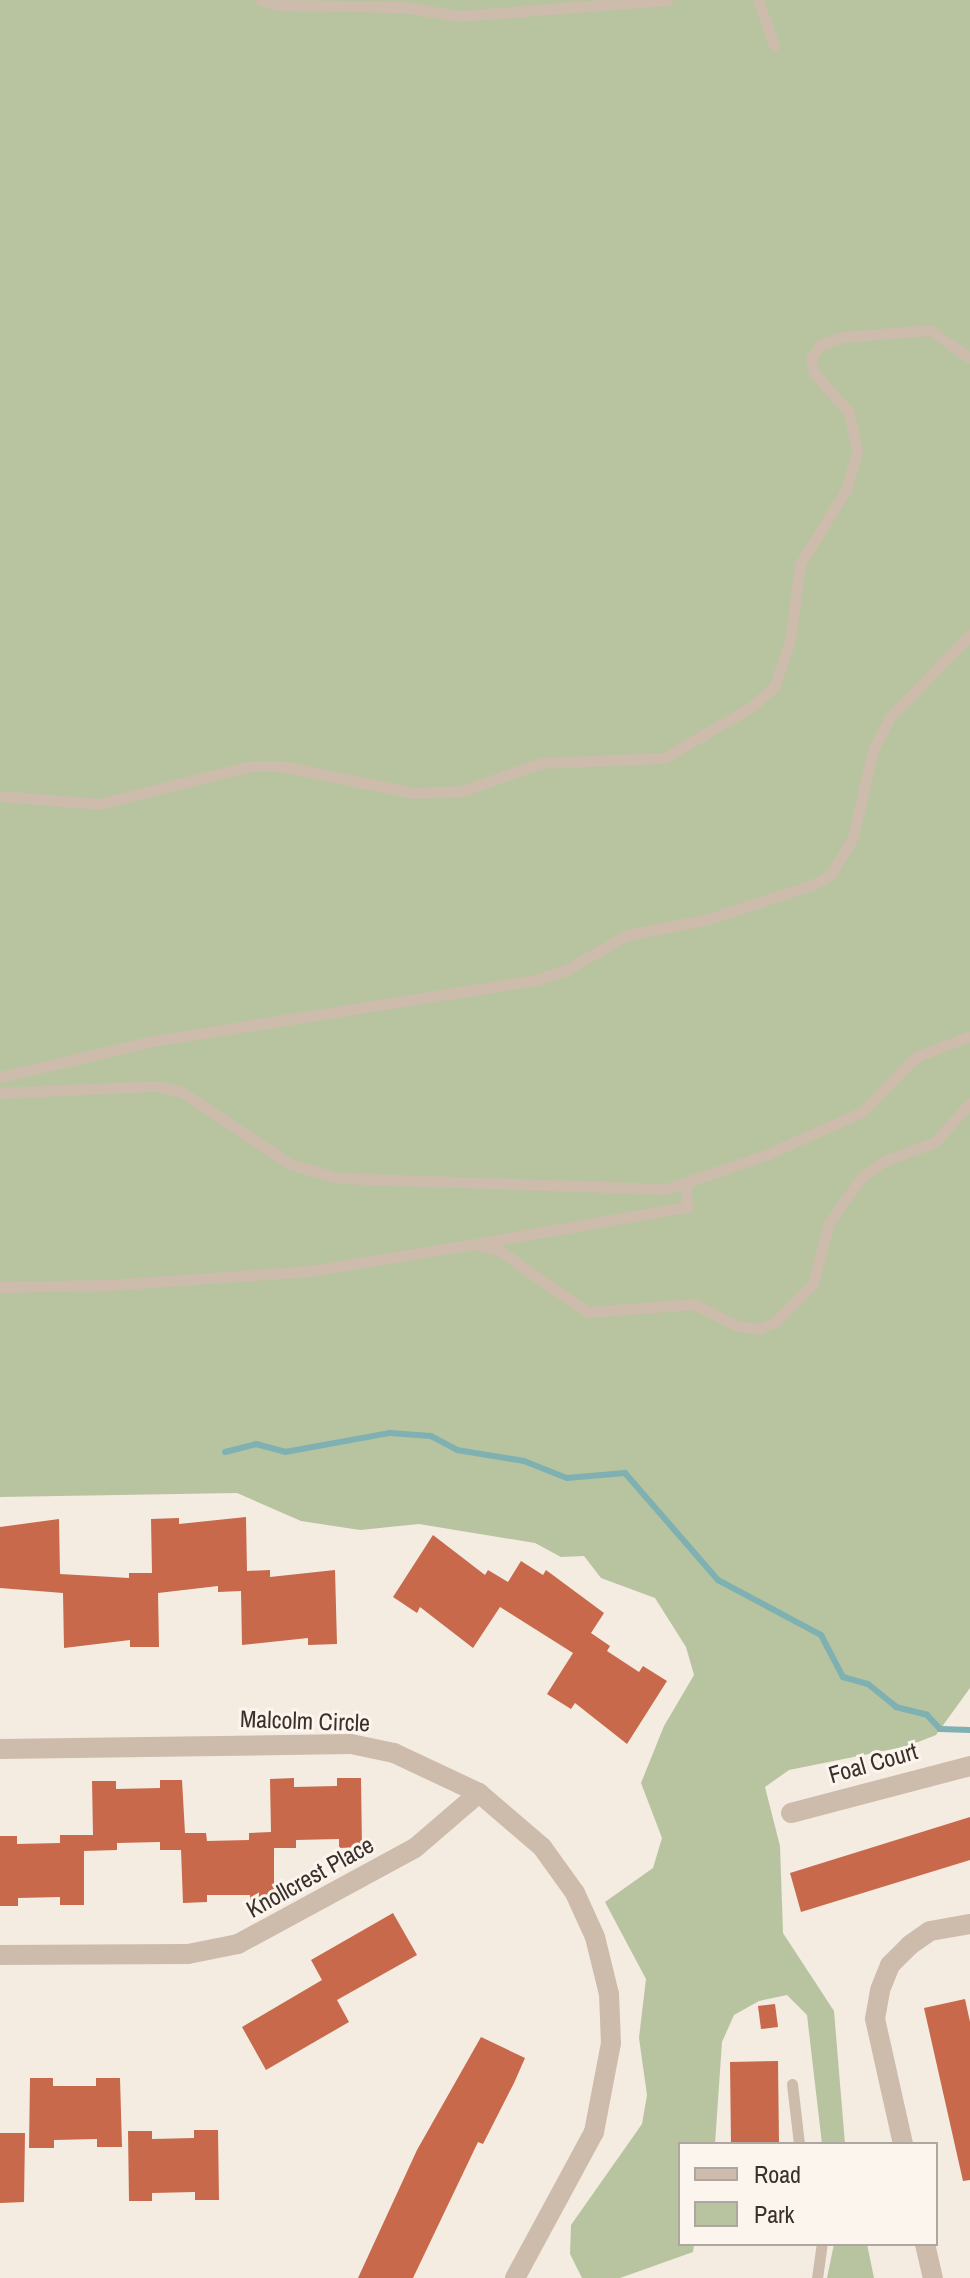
<!DOCTYPE html>
<html>
<head>
<meta charset="utf-8">
<style>
  body { margin:0 }
  #map { position:relative; width:970px; height:2278px; overflow:hidden; background:#f4ebe1; font-family:"Archivo Narrow",sans-serif }
  div>[style] { position:absolute }
  .green>* { inset:0; background:#b8c4a0 }
  .stream>* { height:6px; margin:-3px; padding:0 3px; transform-origin:3px; border-radius:3px; background:#7fb0b2 }
  .building>* { inset:0; background:#c8694b }
  .service>* { height:11px; margin:-5.5px; padding:0 5.5px; transform-origin:5.5px; border-radius:5.5px; background:#cdbbac }
  .minor>* { height:20px; margin:-10px; padding:0 10px; transform-origin:10px; border-radius:10px; background:#cdbbac }
  span { translate:-50% -50%; white-space:nowrap; text-align:center; line-height:1.15; -webkit-text-stroke:6px #fbf5ee; paint-order:stroke }
  .street-label { font-size:24px; color:#3b302b }
  .legend { position:absolute; left:678px; top:2142px; width:260px; height:104px; box-sizing:border-box; background:#fbf5ee; border:2px solid #aea6a0; margin:0; padding:10px 14px; list-style:none; font-size:24px; color:#3b302b }
  .legend li { display:flex; align-items:center; gap:16px; height:40px }
  .legend b { width:40px; border:2px solid #aea6a0 }
</style>
</head>
<body>
<div id="map">
  <div class="green">
    <div style="clip-path:polygon(0 0,970px 0,970px 1688px,936px 1735px,908px 1746px,789px 1770px,765px 1787px,780px 1846px,783px 1933px,834px 2011px,845px 2144px,822px 2144px,807px 2015px,787px 1995px,759px 2001px,734px 2015px,722px 2042px,715px 2144px,680px 2144px,680px 2244px,694px 2244px,693px 2252px,620px 2278px,582px 2278px,570px 2254px,571px 2225px,642px 2124px,647px 2095px,639px 2038px,646px 1979px,605px 1902px,653px 1868px,662px 1838px,641px 1783px,664px 1726px,694px 1675px,686px 1647px,655px 1598px,601px 1578px,584px 1556px,561px 1557px,535px 1543px,419px 1524px,360px 1530px,301px 1521px,237px 1493px,0 1497px)"></div>
    <div style="clip-path:polygon(834px 2244px,867px 2244px,874px 2278px,827px 2278px)"></div>
  </div>
  <div class="stream">
    <div style="left:225px;top:1452px;width:32px;rotate:-14deg"></div>
    <div style="left:256px;top:1444px;width:30px;rotate:15deg"></div>
    <div style="left:285px;top:1452px;width:107px;rotate:-10.3deg"></div>
    <div style="left:390px;top:1433px;width:41px;rotate:4.2deg"></div>
    <div style="left:431px;top:1436px;width:30px;rotate:28deg"></div>
    <div style="left:457px;top:1450px;width:68px;rotate:9.3deg"></div>
    <div style="left:524px;top:1461px;width:46px;rotate:21.6deg"></div>
    <div style="left:567px;top:1478px;width:58px;rotate:-4.9deg"></div>
    <div style="left:625px;top:1473px;width:142px;rotate:49deg"></div>
    <div style="left:718px;top:1580px;width:117px;rotate:28.1deg"></div>
    <div style="left:821px;top:1635px;width:47px;rotate:62.4deg"></div>
    <div style="left:843px;top:1677px;width:26px;rotate:16deg"></div>
    <div style="left:868px;top:1684px;width:36px;rotate:39deg"></div>
    <div style="left:896px;top:1707px;width:32px;rotate:14deg"></div>
    <div style="left:927px;top:1715px;width:19px;rotate:47deg"></div>
    <div style="left:940px;top:1729px;width:30px;rotate:2deg"></div>
  </div>
  <div class="building">
    <div style="clip-path:polygon(246px 1517px,247px 1571px,270px 1570px,270px 1577px,335px 1570px,337px 1644px,308px 1645px,308px 1638px,242px 1645px,241px 1591px,218px 1592px,218px 1586px,158px 1593px,159px 1647px,130px 1647px,130px 1640px,64px 1648px,63px 1593px,0 1588px,0 1527px,59px 1519px,60px 1574px,129px 1578px,129px 1573px,152px 1573px,151px 1519px,179px 1518px,179px 1524px)"></div>
    <div style="clip-path:polygon(433px 1535px,485px 1575px,488px 1570px,508px 1582px,521px 1561px,543px 1575px,546px 1570px,604px 1613px,591px 1633px,610px 1646px,607px 1651px,639px 1672px,643px 1666px,667px 1681px,627px 1744px,575px 1703px,571px 1709px,547px 1694px,573px 1653px,500px 1607px,473px 1648px,420px 1607px,417px 1613px,393px 1597px)"></div>
    <div style="clip-path:polygon(294px 1778px,294px 1787px,337px 1786px,337px 1778px,361px 1778px,362px 1847px,339px 1848px,339px 1839px,296px 1840px,296px 1848px,274px 1848px,274px 1903px,250px 1903px,250px 1895px,207px 1895px,207px 1902px,183px 1903px,181px 1850px,160px 1850px,160px 1842px,117px 1843px,117px 1850px,84px 1851px,84px 1905px,60px 1905px,60px 1897px,18px 1898px,18px 1906px,0 1906px,0 1836px,17px 1836px,17px 1844px,60px 1843px,60px 1835px,93px 1835px,92px 1781px,116px 1781px,116px 1789px,160px 1788px,160px 1780px,182px 1780px,185px 1833px,206px 1833px,207px 1841px,249px 1840px,249px 1833px,271px 1832px,270px 1779px)"></div>
    <div style="clip-path:polygon(970px 1817px,970px 1860px,801px 1912px,790px 1873px)"></div>
    <div style="clip-path:polygon(393px 1913px,417px 1955px,337px 2000px,349px 2022px,266px 2070px,242px 2027px,322px 1980px,311px 1960px)"></div>
    <div style="clip-path:polygon(965px 1999px,970px 2022px,970px 2180px,963px 2181px,924px 2008px)"></div>
    <div style="clip-path:polygon(775px 2004px,778px 2027px,761px 2029px,758px 2006px)"></div>
    <div style="clip-path:polygon(481px 2037px,525px 2058px,514px 2083px,483px 2144px,478px 2142px,413px 2278px,358px 2278px,417px 2150px)"></div>
    <div style="clip-path:polygon(778px 2061px,779px 2144px,731px 2144px,730px 2062px)"></div>
    <div style="clip-path:polygon(30px 2078px,53px 2078px,53px 2086px,96px 2086px,96px 2078px,120px 2078px,122px 2147px,97px 2147px,97px 2139px,54px 2140px,54px 2148px,29px 2148px)"></div>
    <div style="clip-path:polygon(194px 2130px,218px 2130px,219px 2200px,195px 2200px,195px 2192px,152px 2193px,152px 2201px,129px 2201px,128px 2131px,152px 2131px,152px 2139px,194px 2138px)"></div>
    <div style="clip-path:polygon(0 2133px,25px 2133px,24px 2202px,0 2203px)"></div>
  </div>
  <div class="service">
    <div style="left:261px;top:0;width:18px;rotate:16deg"></div>
    <div style="left:278px;top:5px;width:125px;rotate:0.9deg"></div>
    <div style="left:403px;top:7px;width:58px;rotate:9deg"></div>
    <div style="left:460px;top:16px;width:208px;rotate:-4.4deg"></div>
    <div style="left:758px;top:0;width:48px;rotate:70.4deg"></div>
    <div style="left:0;top:796px;width:99px;rotate:4.6deg"></div>
    <div style="left:99px;top:804px;width:157px;rotate:-14deg"></div>
    <div style="left:251px;top:766px;width:30px"></div>
    <div style="left:281px;top:766px;width:136px;rotate:11.5deg"></div>
    <div style="left:414px;top:793px;width:48px;rotate:-2.4deg"></div>
    <div style="left:462px;top:791px;width:84px;rotate:-19.5deg"></div>
    <div style="left:541px;top:763px;width:123px;rotate:-2.3deg"></div>
    <div style="left:664px;top:758px;width:101px;rotate:-30.4deg"></div>
    <div style="left:751px;top:707px;width:30px;rotate:-41deg"></div>
    <div style="left:774px;top:687px;width:49px;rotate:-70.8deg"></div>
    <div style="left:790px;top:641px;width:78px;rotate:-82.6deg"></div>
    <div style="left:800px;top:564px;width:87px;rotate:-58.1deg"></div>
    <div style="left:846px;top:490px;width:40px;rotate:-74deg"></div>
    <div style="left:857px;top:452px;width:41px;rotate:-101.3deg"></div>
    <div style="left:849px;top:412px;width:52px;rotate:-131.9deg"></div>
    <div style="left:814px;top:373px;width:14px;rotate:-102deg"></div>
    <div style="left:811px;top:359px;width:17px;rotate:-57deg"></div>
    <div style="left:820px;top:345px;width:23px;rotate:-20deg"></div>
    <div style="left:842px;top:337px;width:88px;rotate:-4.5deg"></div>
    <div style="left:930px;top:330px;width:49px;rotate:35deg"></div>
    <div style="left:0;top:1077px;width:158px;rotate:-13.2deg"></div>
    <div style="left:154px;top:1041px;width:390px;rotate:-9.1deg"></div>
    <div style="left:539px;top:979px;width:28px;rotate:-18deg"></div>
    <div style="left:566px;top:970px;width:70px;rotate:-29.8deg"></div>
    <div style="left:627px;top:935px;width:79px;rotate:-10.9deg"></div>
    <div style="left:705px;top:920px;width:113px;rotate:-18.1deg"></div>
    <div style="left:812px;top:885px;width:21px;rotate:-28deg"></div>
    <div style="left:831px;top:875px;width:44px;rotate:-59.9deg"></div>
    <div style="left:853px;top:837px;width:89px;rotate:-77.1deg"></div>
    <div style="left:873px;top:750px;width:37px;rotate:-63deg"></div>
    <div style="left:890px;top:717px;width:115px;rotate:-45.7deg"></div>
    <div style="left:0;top:1093px;width:157px;rotate:-2.6deg"></div>
    <div style="left:157px;top:1086px;width:26px;rotate:13deg"></div>
    <div style="left:182px;top:1092px;width:130px;rotate:33.7deg"></div>
    <div style="left:290px;top:1164px;width:49px;rotate:16.6deg"></div>
    <div style="left:337px;top:1178px;width:329px;rotate:1.9deg"></div>
    <div style="left:666px;top:1189px;width:108px;rotate:-18.9deg"></div>
    <div style="left:768px;top:1154px;width:103px;rotate:-24.1deg"></div>
    <div style="left:862px;top:1112px;width:77px;rotate:-45.5deg"></div>
    <div style="left:916px;top:1057px;width:58px;rotate:-21.3deg"></div>
    <div style="left:480px;top:1243px;width:210px;rotate:-9.9deg"></div>
    <div style="left:687px;top:1207px;width:22px;rotate:-93deg"></div>
    <div style="left:0;top:1287px;width:110px;rotate:-1deg"></div>
    <div style="left:110px;top:1285px;width:200px;rotate:-4deg"></div>
    <div style="left:310px;top:1271px;width:167px;rotate:-9.3deg"></div>
    <div style="left:475px;top:1244px;width:24px;rotate:15deg"></div>
    <div style="left:498px;top:1250px;width:109px;rotate:34.6deg"></div>
    <div style="left:588px;top:1312px;width:106px;rotate:-4.3deg"></div>
    <div style="left:694px;top:1304px;width:48px;rotate:27.1deg"></div>
    <div style="left:737px;top:1326px;width:21px;rotate:8deg"></div>
    <div style="left:758px;top:1329px;width:18px;rotate:-22deg"></div>
    <div style="left:775px;top:1322px;width:54px;rotate:-45.7deg"></div>
    <div style="left:813px;top:1283px;width:62px;rotate:-75.1deg"></div>
    <div style="left:829px;top:1223px;width:54px;rotate:-54.8deg"></div>
    <div style="left:860px;top:1179px;width:28px;rotate:-38deg"></div>
    <div style="left:882px;top:1162px;width:57px;rotate:-20.7deg"></div>
    <div style="left:935px;top:1142px;width:52px;rotate:-48.1deg"></div>
    <div style="left:792px;top:2084px;width:60px;rotate:83.3deg"></div>
    <div style="left:817px;top:2278px;width:34px;rotate:-82deg"></div>
  </div>
  <div class="minor">
    <div style="left:0;top:1749px;width:351px;rotate:-0.8deg"></div>
    <div style="left:351px;top:1744px;width:44px;rotate:11.8deg"></div>
    <div style="left:394px;top:1753px;width:94px;rotate:25.2deg"></div>
    <div style="left:479px;top:1793px;width:83px;rotate:40.6deg"></div>
    <div style="left:542px;top:1847px;width:57px;rotate:54.3deg"></div>
    <div style="left:575px;top:1893px;width:48px;rotate:65.6deg"></div>
    <div style="left:595px;top:1937px;width:59px;rotate:76.2deg"></div>
    <div style="left:609px;top:1994px;width:49px;rotate:87.7deg"></div>
    <div style="left:611px;top:2043px;width:91px;rotate:100.8deg"></div>
    <div style="left:594px;top:2132px;width:166px;rotate:118.4deg"></div>
    <div style="left:791px;top:1813px;width:185px;rotate:-14.7deg"></div>
    <div style="left:0;top:1955px;width:188px;rotate:-0.3deg"></div>
    <div style="left:188px;top:1954px;width:51px;rotate:-11.3deg"></div>
    <div style="left:238px;top:1944px;width:201px;rotate:-28.5deg"></div>
    <div style="left:415px;top:1848px;width:84px;rotate:-40.7deg"></div>
    <div style="left:903px;top:2144px;width:128px;rotate:-102.6deg"></div>
    <div style="left:875px;top:2019px;width:29px;rotate:-80deg"></div>
    <div style="left:880px;top:1990px;width:27px;rotate:-68deg"></div>
    <div style="left:890px;top:1965px;width:28px;rotate:-45deg"></div>
    <div style="left:910px;top:1945px;width:24px;rotate:-35deg"></div>
    <div style="left:930px;top:1931px;width:41px;rotate:-9.9deg"></div>
    <div style="left:925px;top:2244px;width:35px;rotate:77deg"></div>
  </div>
  <div class="street-label">
    <span style="left:305px;top:1721px;rotate:2deg">Malcolm Circle</span>
    <span style="left:873px;top:1763px;rotate:-16deg">Foal Court</span>
    <span style="left:310px;top:1877px;rotate:-29deg">Knollcrest Place</span>
  </div>
  <ul class="legend">
  <li><b style="height:10px;background:#cdbbac"></b>Road</li>
  <li><b style="height:22px;background:#b8c4a0"></b>Park</li>
  </ul>
</div>
</body>
</html>
